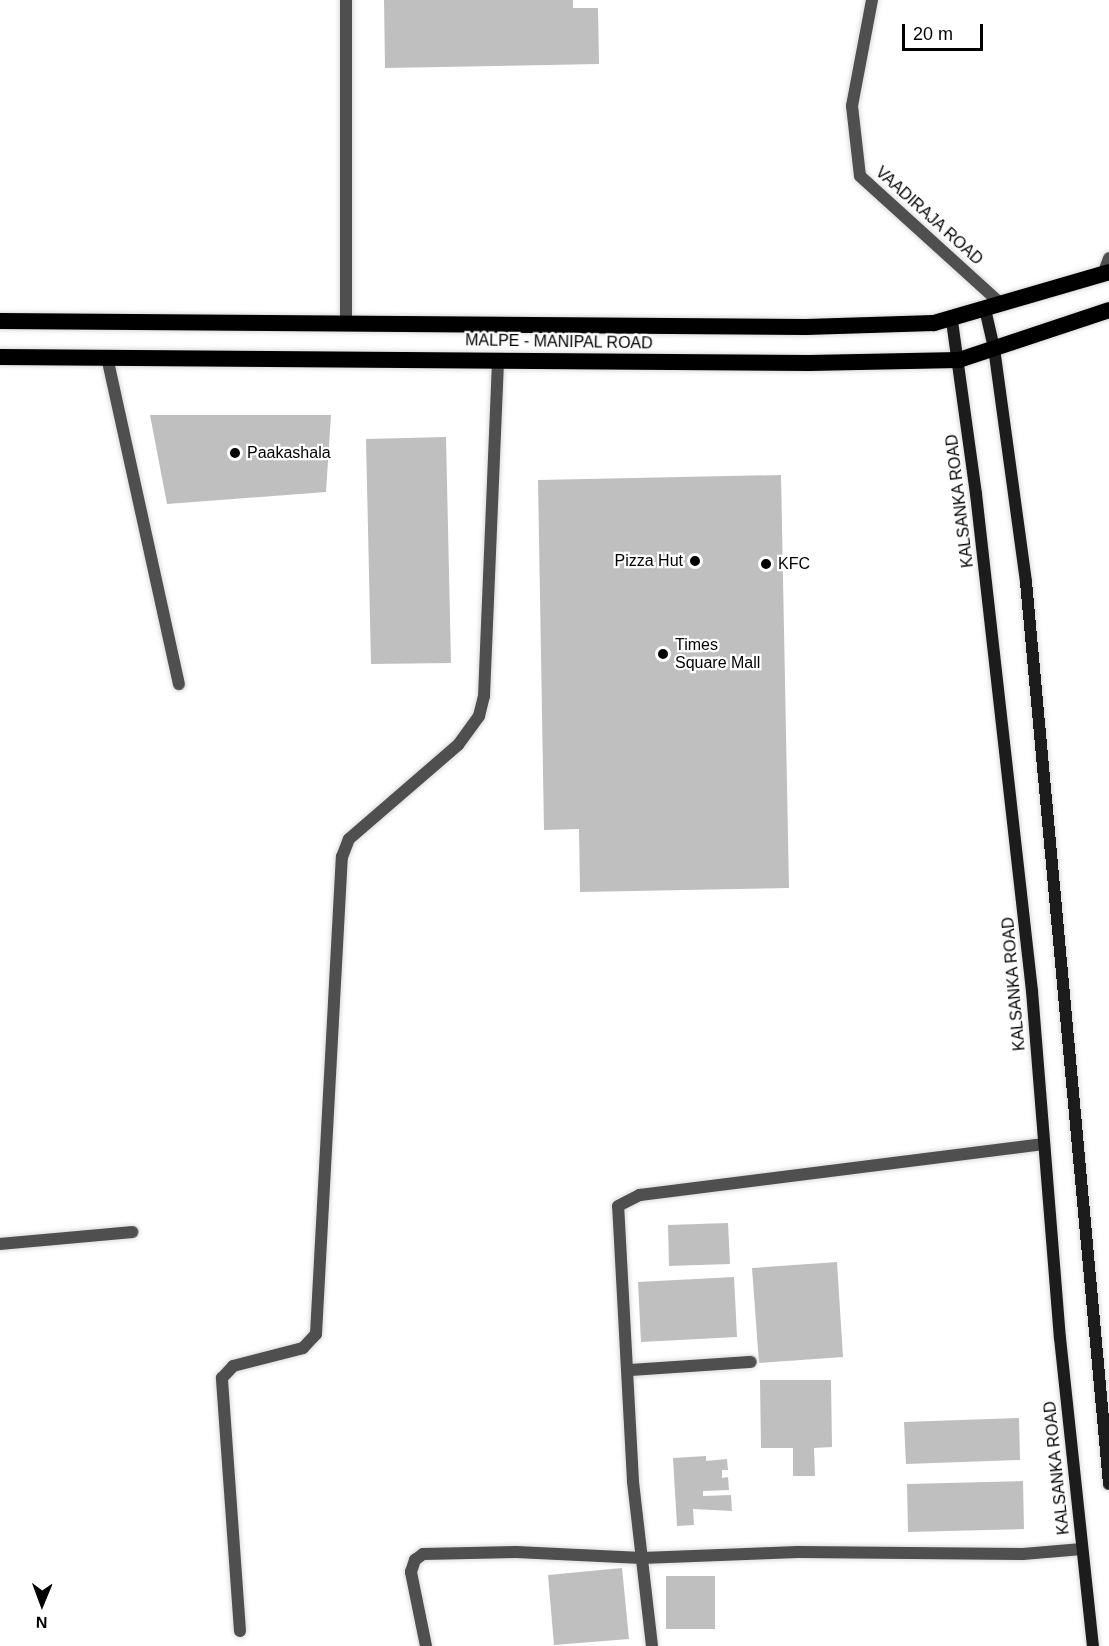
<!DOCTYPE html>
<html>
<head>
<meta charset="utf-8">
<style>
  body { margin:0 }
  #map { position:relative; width:1109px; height:1646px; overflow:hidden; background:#fff; font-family:Arial,sans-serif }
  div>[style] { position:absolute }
  .building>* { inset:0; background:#bfbfbf }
  .roads { filter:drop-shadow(0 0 2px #dbdbdb) drop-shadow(0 0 2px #dbdbdb) }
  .service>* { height:12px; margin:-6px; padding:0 6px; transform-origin:6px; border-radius:6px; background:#4f4f4f }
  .minor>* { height:12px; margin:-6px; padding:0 6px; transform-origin:6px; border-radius:6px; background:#4f4f4f }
  .secondary>* { height:12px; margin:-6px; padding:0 6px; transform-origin:6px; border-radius:6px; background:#1c1c1c }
  .trunk>* { height:16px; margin:-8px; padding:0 8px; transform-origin:8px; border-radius:8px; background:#000 }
  .dots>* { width:16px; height:16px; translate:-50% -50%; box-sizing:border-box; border:3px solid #fff; border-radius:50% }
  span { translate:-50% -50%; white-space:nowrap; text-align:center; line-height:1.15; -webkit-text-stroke:4.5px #fff; paint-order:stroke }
  .street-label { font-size:16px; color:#000 }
  .poi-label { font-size:16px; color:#000 }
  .left { translate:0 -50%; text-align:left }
  .right { translate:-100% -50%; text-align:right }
  .north { position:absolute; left:12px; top:1574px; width:60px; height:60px; -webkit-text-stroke:4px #fff; paint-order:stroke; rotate:181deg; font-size:16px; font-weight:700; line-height:24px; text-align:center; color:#000 }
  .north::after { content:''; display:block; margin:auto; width:21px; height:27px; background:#000; clip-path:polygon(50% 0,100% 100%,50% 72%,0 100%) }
  .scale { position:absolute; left:902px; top:24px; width:81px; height:27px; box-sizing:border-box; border:3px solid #000; border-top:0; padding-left:8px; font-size:18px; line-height:21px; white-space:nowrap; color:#000; -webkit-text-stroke:4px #fff; paint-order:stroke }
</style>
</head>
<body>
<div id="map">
  <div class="building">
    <div style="clip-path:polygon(384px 0,573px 0,573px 8px,598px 8px,599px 64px,385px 68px)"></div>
    <div style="clip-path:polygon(150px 415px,331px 415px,326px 492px,167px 504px)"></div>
    <div style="clip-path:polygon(446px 437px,451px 663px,371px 664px,366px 439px)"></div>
    <div style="clip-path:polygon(781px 475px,789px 888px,580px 892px,579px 829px,544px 830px,538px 480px)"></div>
    <div style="clip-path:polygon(728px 1223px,730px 1264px,669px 1266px,668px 1225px)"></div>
    <div style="clip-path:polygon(837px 1262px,843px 1357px,759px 1363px,752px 1268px)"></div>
    <div style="clip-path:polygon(734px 1277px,737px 1337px,641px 1342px,638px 1282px)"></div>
    <div style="clip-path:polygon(760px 1380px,831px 1380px,832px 1447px,814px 1448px,815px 1476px,793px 1476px,793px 1448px,761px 1448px)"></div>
    <div style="clip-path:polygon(1019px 1418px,1020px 1460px,906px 1464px,904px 1422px)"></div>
    <div style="clip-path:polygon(706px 1456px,706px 1461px,727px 1459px,728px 1470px,722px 1470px,722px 1478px,728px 1477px,729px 1490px,703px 1491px,703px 1496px,731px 1495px,732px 1511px,693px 1509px,694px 1525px,677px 1526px,673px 1458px)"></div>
    <div style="clip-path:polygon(1023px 1481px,1024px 1529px,908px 1532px,907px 1484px)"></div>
    <div style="clip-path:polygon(622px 1568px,629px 1639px,554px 1645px,548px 1575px)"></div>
    <div style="clip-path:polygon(666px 1576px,715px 1576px,715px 1629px,666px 1629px)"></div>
  </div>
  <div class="roads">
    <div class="service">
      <div style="left:240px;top:1631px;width:254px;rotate:-94.1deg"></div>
      <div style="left:222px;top:1378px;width:16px;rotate:-47deg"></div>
      <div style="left:233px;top:1366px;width:72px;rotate:-14.4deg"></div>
      <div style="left:303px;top:1348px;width:19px;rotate:-47deg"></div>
      <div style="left:316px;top:1334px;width:478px;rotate:-86.9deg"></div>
      <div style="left:342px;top:857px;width:19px;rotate:-69deg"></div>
      <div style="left:349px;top:839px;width:144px;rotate:-40.8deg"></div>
      <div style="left:458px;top:745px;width:36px;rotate:-54deg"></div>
      <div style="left:479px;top:716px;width:21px;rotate:-76deg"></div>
      <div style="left:484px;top:696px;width:336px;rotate:-87.6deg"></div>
    </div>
    <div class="minor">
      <div style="left:872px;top:0;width:108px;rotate:100.7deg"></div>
      <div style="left:852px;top:106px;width:70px;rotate:83.5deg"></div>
      <div style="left:860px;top:176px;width:190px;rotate:42.2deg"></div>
      <div style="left:1103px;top:274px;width:17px;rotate:-69deg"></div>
      <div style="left:346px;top:323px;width:323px;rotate:-90deg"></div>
      <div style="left:107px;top:357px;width:335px;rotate:77.6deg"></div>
      <div style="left:0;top:1244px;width:133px;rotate:-5.2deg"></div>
      <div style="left:629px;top:1370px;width:122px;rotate:-3.8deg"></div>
      <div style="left:426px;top:1646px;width:76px;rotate:-101.5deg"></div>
      <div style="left:411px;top:1572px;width:13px;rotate:-72deg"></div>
      <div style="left:415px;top:1560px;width:10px;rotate:-37deg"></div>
      <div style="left:423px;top:1554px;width:93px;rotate:-1.2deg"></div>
      <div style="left:516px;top:1552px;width:126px;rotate:2.7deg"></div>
      <div style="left:642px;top:1558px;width:156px;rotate:-2.2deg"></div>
      <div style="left:798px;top:1552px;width:225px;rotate:0.5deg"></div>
      <div style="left:1023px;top:1554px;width:59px;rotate:-4.8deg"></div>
      <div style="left:652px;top:1646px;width:166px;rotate:-96.6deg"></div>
      <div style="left:633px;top:1481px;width:275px;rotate:-93.1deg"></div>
      <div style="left:618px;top:1206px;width:25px;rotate:-27deg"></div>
      <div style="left:640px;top:1195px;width:407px;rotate:-7.2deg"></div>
    </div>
    <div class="secondary">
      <div style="left:985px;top:309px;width:40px;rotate:77deg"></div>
      <div style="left:994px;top:348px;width:236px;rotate:82.2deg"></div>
      <div style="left:1026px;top:582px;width:906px;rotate:84.74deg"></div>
      <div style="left:952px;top:321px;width:175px;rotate:82.1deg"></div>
      <div style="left:976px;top:494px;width:500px;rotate:83.57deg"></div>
      <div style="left:1032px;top:991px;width:348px;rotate:85.4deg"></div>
      <div style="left:1060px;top:1338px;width:310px;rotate:83.9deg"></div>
    </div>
    <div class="trunk">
      <div style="left:0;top:321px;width:806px;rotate:0.43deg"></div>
      <div style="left:806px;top:327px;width:128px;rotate:-1.8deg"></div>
      <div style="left:934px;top:323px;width:182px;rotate:-16.2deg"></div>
      <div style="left:0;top:357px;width:809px;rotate:0.42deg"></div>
      <div style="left:809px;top:363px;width:150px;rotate:-1.1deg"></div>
      <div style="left:959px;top:360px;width:158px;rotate:-18.4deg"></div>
    </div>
  </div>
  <div class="dots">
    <div style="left:235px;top:453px;background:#000"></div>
    <div style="left:695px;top:561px;background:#000"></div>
    <div style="left:766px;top:564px;background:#000"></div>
    <div style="left:663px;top:654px;background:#000"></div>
  </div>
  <div class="street-label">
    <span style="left:929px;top:216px;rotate:42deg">VAADIRAJA ROAD</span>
    <span style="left:559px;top:342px;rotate:1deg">MALPE - MANIPAL ROAD</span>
    <span style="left:960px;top:501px;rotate:-97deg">KALSANKA ROAD</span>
    <span style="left:1014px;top:984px;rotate:-95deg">KALSANKA ROAD</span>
    <span style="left:1057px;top:1468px;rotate:-96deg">KALSANKA ROAD</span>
  </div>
  <div class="poi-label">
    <span class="left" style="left:247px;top:453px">Paakashala</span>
    <span class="right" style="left:683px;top:561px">Pizza Hut</span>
    <span class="left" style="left:778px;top:564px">KFC</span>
    <span class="left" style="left:675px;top:654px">Times<br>Square Mall</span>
  </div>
  <div class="north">N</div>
  <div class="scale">20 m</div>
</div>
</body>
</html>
